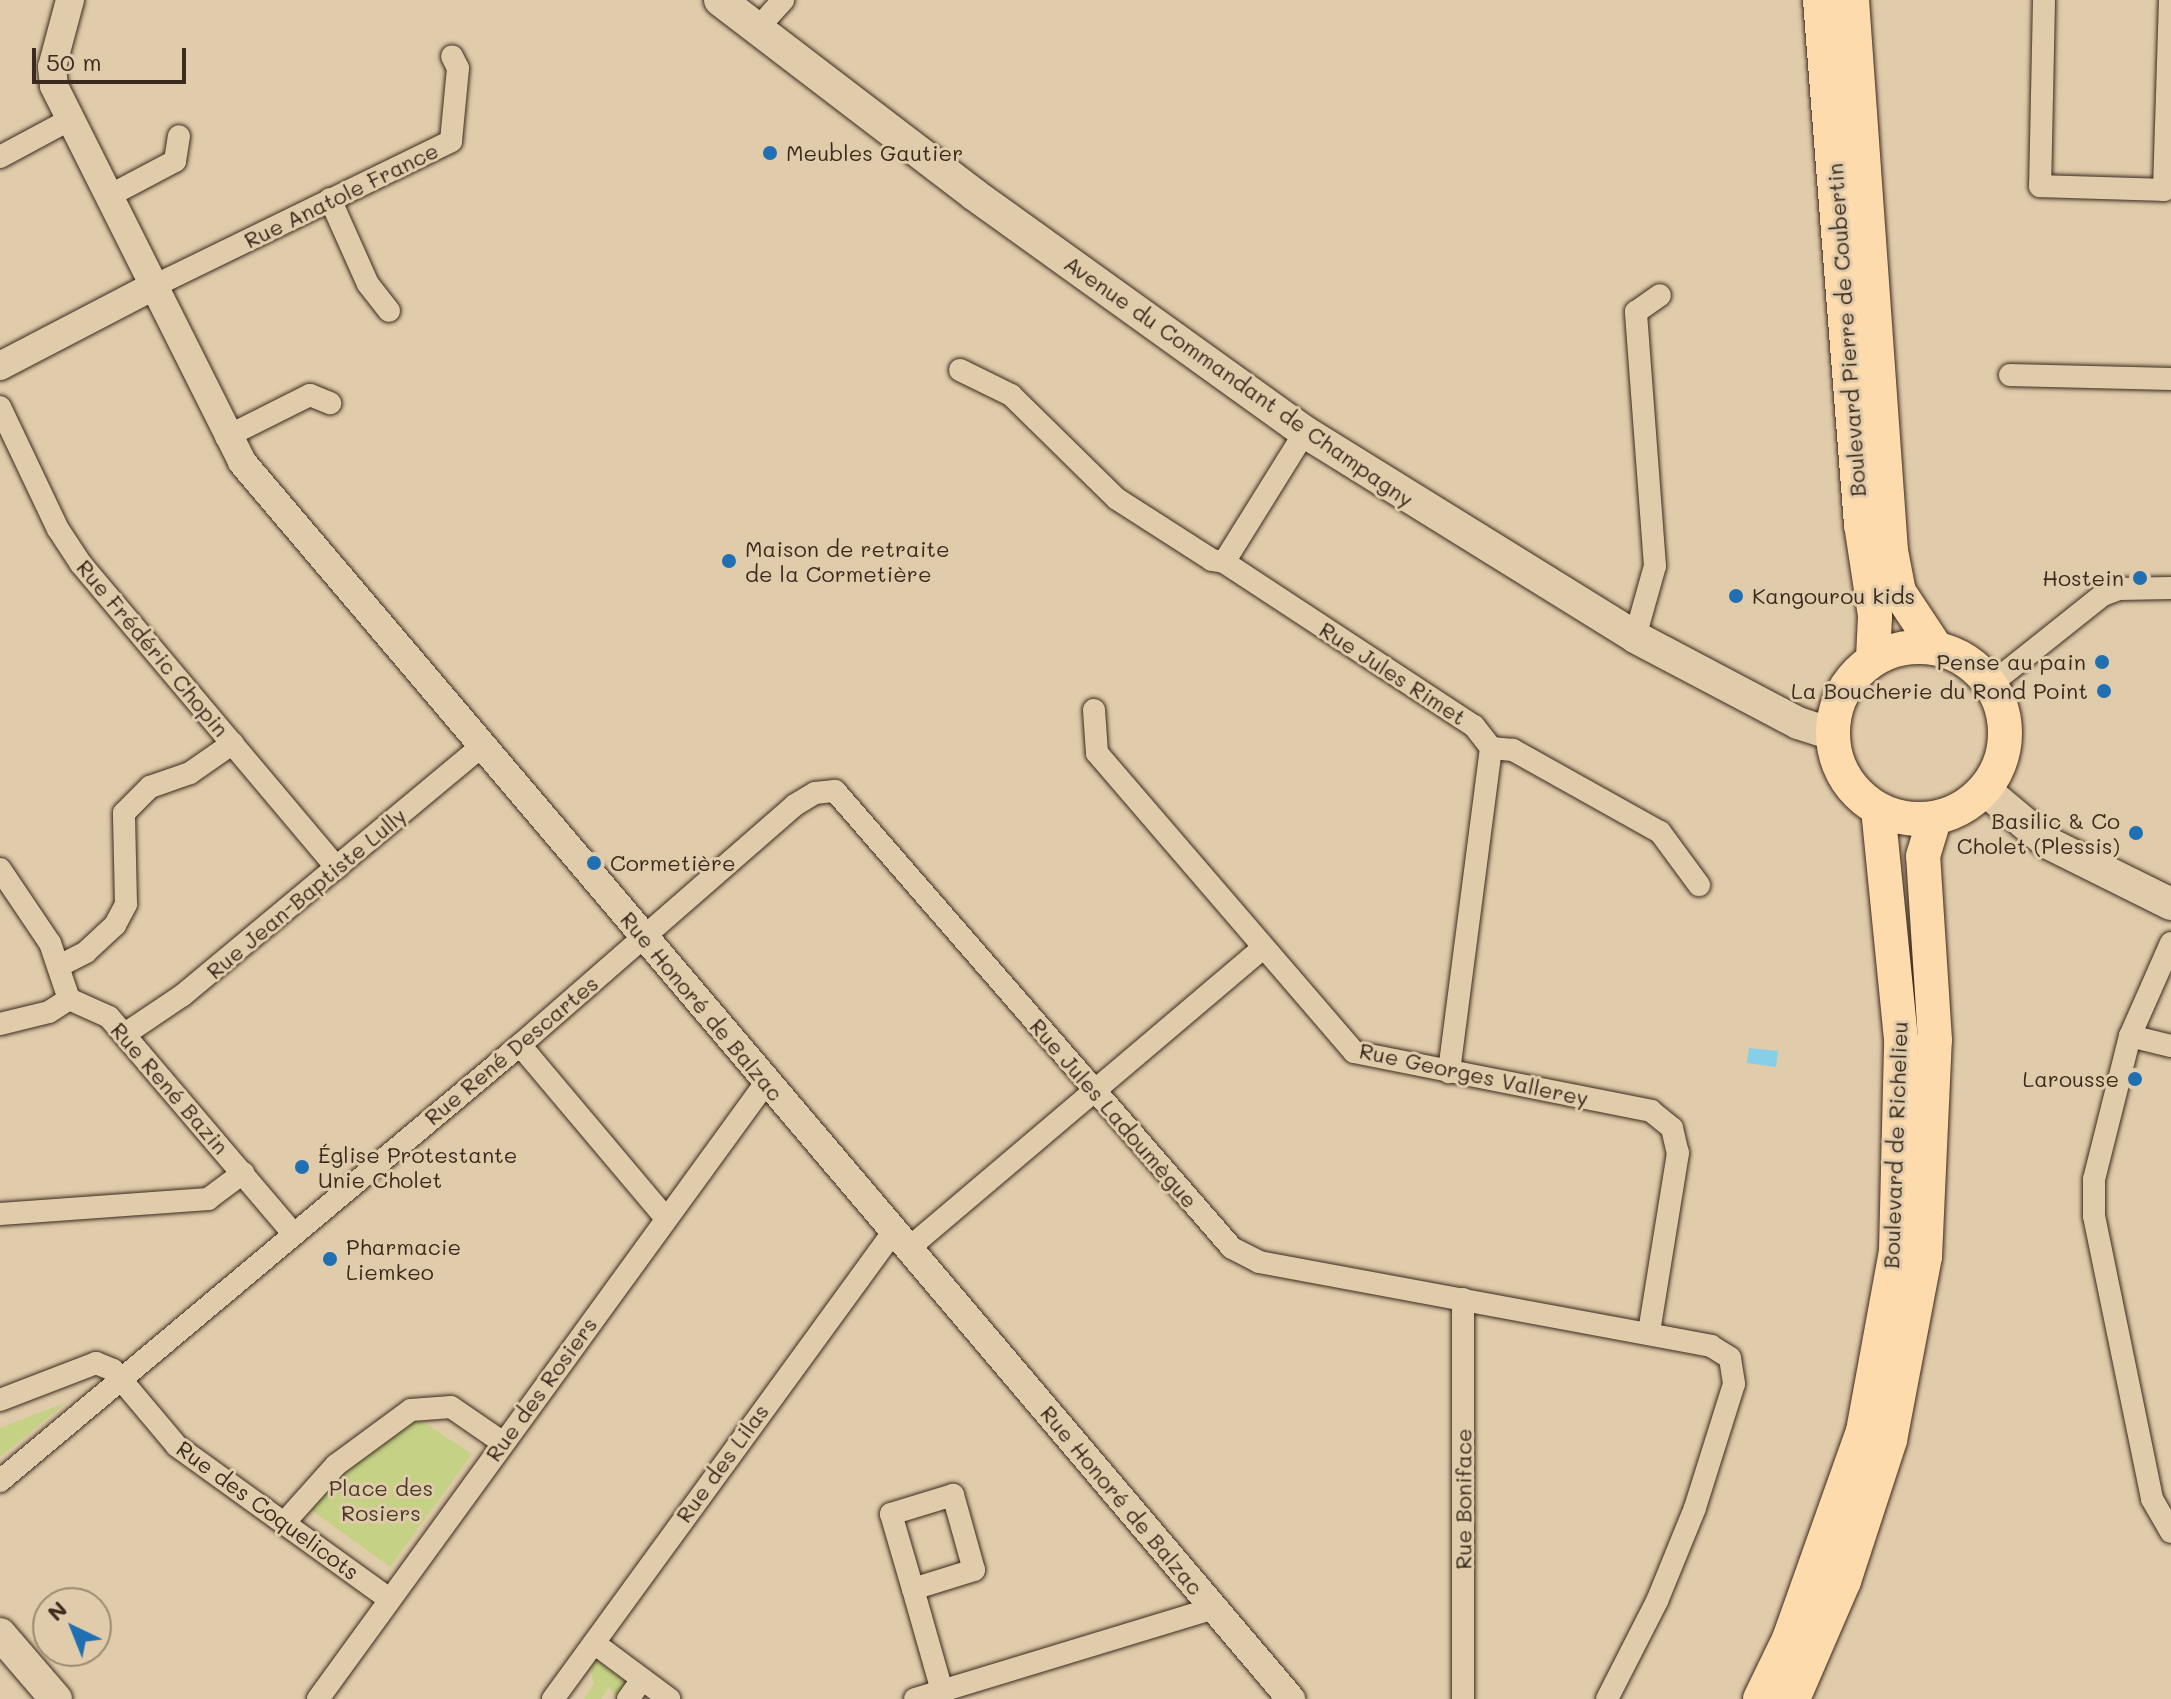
<!DOCTYPE html>
<html>
<head>
<meta charset="utf-8">
<style>
  body { margin:0 }
  #map { position:relative; width:2171px; height:1699px; overflow:hidden; background:#e0cbaa; font-family:Mali,sans-serif }
  div>[style] { position:absolute }
  .green>* { inset:0; background:#c5d285 }
  .water>* { inset:0; background:#87cfe8 }
  .roads { filter:drop-shadow(0 0 2px #3b2a1e) drop-shadow(0 0 2px #3b2a1e) }
  .minor>* { height:22px; margin:-11px; padding:0 11px; transform-origin:11px; border-radius:11px; background:#e0cbaa }
  .tertiary>* { height:28px; margin:-14px; padding:0 14px; transform-origin:14px; border-radius:14px; background:#e0cbaa }
  .secondary>* { height:32px; margin:-16px; padding:0 16px; transform-origin:16px; border-radius:16px; background:#e0cbaa }
  .primary>* { height:34px; margin:-17px; padding:0 17px; transform-origin:17px; border-radius:17px; background:#fedbac }
  .primary>.ring { margin:-17px; padding:0; box-sizing:content-box; background:none; border:34px solid #fedbac; border-radius:50% }
  .dots>* { width:22px; height:22px; translate:-50% -50%; box-sizing:border-box; border:4px solid #e0cbaa; border-radius:50% }
  span { translate:-50% -50%; white-space:nowrap; text-align:center; line-height:1.15; -webkit-text-stroke:6px #e0cbaa; paint-order:stroke }
  .poi-label { font-size:22px; color:#3b2a1e }
  .left { translate:0 -50%; text-align:left }
  .right { translate:-100% -50%; text-align:right }
  .street-label { font-size:22px; color:#3b2a1e }
  .park-label { font-size:22px; color:#493b28 }
  .north { position:absolute; left:32px; top:1587px; width:80px; height:80px; box-sizing:border-box; background:#e0cbaa; border:2px solid #9e8b72; border-radius:50%; rotate:317deg; font-size:22px; font-weight:700; line-height:32px; text-align:center; color:#3b2a1e }
  .north::after { content:''; display:block; margin:auto; width:28px; height:36px; background:#1f6fb2; clip-path:polygon(50% 0,100% 100%,50% 72%,0 100%) }
  .scale { position:absolute; left:32px; top:48px; width:154px; height:36px; box-sizing:border-box; border:4px solid #3b2a1e; border-top:0; padding-left:10px; font-size:24px; line-height:28px; white-space:nowrap; color:#3b2a1e; -webkit-text-stroke:6px #e0cbaa; paint-order:stroke }
</style>
</head>
<body>
<div id="map">
  <div class="green">
    <div style="clip-path:polygon(67px 1402px,0 1457px,0 1428px)"></div>
    <div style="clip-path:polygon(420px 1420px,472px 1454px,390px 1567px,307px 1507px,350px 1466px,409px 1421px)"></div>
    <div style="clip-path:polygon(595px 1659px,629px 1684px,619px 1699px,609px 1687px,601px 1699px,584px 1699px,594px 1684px,590px 1666px)"></div>
  </div>
  <div class="water">
    <div style="clip-path:polygon(1749px 1048px,1778px 1051px,1776px 1067px,1747px 1063px)"></div>
  </div>
  <div class="roads">
    <div class="minor">
      <div style="left:2044px;top:0;width:186px;rotate:91.2deg"></div>
      <div style="left:2040px;top:186px;width:124px;rotate:1.8deg"></div>
      <div style="left:2164px;top:190px;width:190px;rotate:-88.2deg"></div>
      <div style="left:757px;top:29px;width:39px;rotate:-48deg"></div>
      <div style="left:0;top:157px;width:78px;rotate:-28.2deg"></div>
      <div style="left:107px;top:197px;width:77px;rotate:-27.9deg"></div>
      <div style="left:175px;top:161px;width:25px;rotate:-81deg"></div>
      <div style="left:330px;top:199px;width:93px;rotate:65.9deg"></div>
      <div style="left:368px;top:284px;width:34px;rotate:52deg"></div>
      <div style="left:152px;top:287px;width:333px;rotate:-26deg"></div>
      <div style="left:451px;top:141px;width:73px;rotate:-84.5deg"></div>
      <div style="left:458px;top:68px;width:13px;rotate:-117deg"></div>
      <div style="left:960px;top:370px;width:57px;rotate:26.1deg"></div>
      <div style="left:1011px;top:395px;width:148px;rotate:44.5deg"></div>
      <div style="left:1117px;top:499px;width:113px;rotate:32.7deg"></div>
      <div style="left:1212px;top:560px;width:12px;rotate:9deg"></div>
      <div style="left:2010px;top:375px;width:161px;rotate:1.4deg"></div>
      <div style="left:0;top:407px;width:135px;rotate:64.6deg"></div>
      <div style="left:58px;top:529px;width:42px;rotate:56.7deg"></div>
      <div style="left:81px;top:564px;width:397px;rotate:49.9deg"></div>
      <div style="left:1305px;top:432px;width:153px;rotate:121.9deg"></div>
      <div style="left:1224px;top:562px;width:299px;rotate:33.3deg"></div>
      <div style="left:1474px;top:726px;width:28px;rotate:52deg"></div>
      <div style="left:1491px;top:748px;width:327px;rotate:97.4deg"></div>
      <div style="left:226px;top:437px;width:94px;rotate:-26.6deg"></div>
      <div style="left:310px;top:395px;width:22px;rotate:22deg"></div>
      <div style="left:1635px;top:637px;width:74px;rotate:-74.3deg"></div>
      <div style="left:1655px;top:566px;width:255px;rotate:-94.3deg"></div>
      <div style="left:1636px;top:312px;width:29px;rotate:-35deg"></div>
      <div style="left:1991px;top:684px;width:143px;rotate:-38.5deg"></div>
      <div style="left:2103px;top:595px;width:17px;rotate:-21deg"></div>
      <div style="left:2119px;top:589px;width:52px;rotate:-1.1deg"></div>
      <div style="left:1094px;top:710px;width:43px;rotate:86deg"></div>
      <div style="left:1097px;top:753px;width:394px;rotate:49.3deg"></div>
      <div style="left:1354px;top:1052px;width:303px;rotate:11.2deg"></div>
      <div style="left:1651px;top:1111px;width:27px;rotate:39deg"></div>
      <div style="left:1672px;top:1128px;width:26px;rotate:77deg"></div>
      <div style="left:1678px;top:1153px;width:182px;rotate:99.2deg"></div>
      <div style="left:1491px;top:748px;width:22px;rotate:5deg"></div>
      <div style="left:1513px;top:750px;width:168px;rotate:29.2deg"></div>
      <div style="left:1660px;top:832px;width:66px;rotate:53.7deg"></div>
      <div style="left:0;top:869px;width:89px;rotate:56deg"></div>
      <div style="left:50px;top:943px;width:59px;rotate:71.3deg"></div>
      <div style="left:2171px;top:943px;width:102px;rotate:113.8deg"></div>
      <div style="left:2130px;top:1036px;width:147px;rotate:104.1deg"></div>
      <div style="left:2094px;top:1179px;width:37px;rotate:90deg"></div>
      <div style="left:2094px;top:1216px;width:289px;rotate:78.4deg"></div>
      <div style="left:2152px;top:1499px;width:38px;rotate:60deg"></div>
      <div style="left:61px;top:965px;width:28px;rotate:-27deg"></div>
      <div style="left:86px;top:952px;width:40px;rotate:-43deg"></div>
      <div style="left:115px;top:925px;width:24px;rotate:-62deg"></div>
      <div style="left:126px;top:904px;width:91px;rotate:-91.3deg"></div>
      <div style="left:124px;top:813px;width:37px;rotate:-45deg"></div>
      <div style="left:150px;top:787px;width:42px;rotate:-19.3deg"></div>
      <div style="left:190px;top:773px;width:52px;rotate:-34.9deg"></div>
      <div style="left:69px;top:999px;width:44px;rotate:24.2deg"></div>
      <div style="left:109px;top:1017px;width:285px;rotate:49.6deg"></div>
      <div style="left:0;top:1024px;width:50px;rotate:-13.8deg"></div>
      <div style="left:49px;top:1012px;width:24px;rotate:-33deg"></div>
      <div style="left:125px;top:1034px;width:70px;rotate:-33.9deg"></div>
      <div style="left:183px;top:995px;width:389px;rotate:-39.8deg"></div>
      <div style="left:2130px;top:1036px;width:42px;rotate:13.7deg"></div>
      <div style="left:520px;top:1045px;width:225px;rotate:49.9deg"></div>
      <div style="left:0;top:1214px;width:209px;rotate:-4.1deg"></div>
      <div style="left:208px;top:1199px;width:44px;rotate:-36.6deg"></div>
      <div style="left:909px;top:1248px;width:464px;rotate:-40.3deg"></div>
      <div style="left:1463px;top:1299px;width:400px;rotate:90deg"></div>
      <div style="left:0;top:1400px;width:103px;rotate:-21.1deg"></div>
      <div style="left:96px;top:1363px;width:18px;rotate:22deg"></div>
      <div style="left:113px;top:1370px;width:99px;rotate:49.9deg"></div>
      <div style="left:177px;top:1446px;width:260px;rotate:35.8deg"></div>
      <div style="left:0;top:1481px;width:679px;rotate:-39.98deg"></div>
      <div style="left:520px;top:1045px;width:365px;rotate:-41.1deg"></div>
      <div style="left:795px;top:805px;width:23px;rotate:-31deg"></div>
      <div style="left:815px;top:793px;width:20px;rotate:-6deg"></div>
      <div style="left:835px;top:791px;width:605px;rotate:49.02deg"></div>
      <div style="left:1232px;top:1248px;width:30px;rotate:27deg"></div>
      <div style="left:1259px;top:1262px;width:460px;rotate:10.5deg"></div>
      <div style="left:1711px;top:1346px;width:22px;rotate:32deg"></div>
      <div style="left:1730px;top:1358px;width:26px;rotate:81deg"></div>
      <div style="left:1734px;top:1384px;width:130px;rotate:107.5deg"></div>
      <div style="left:1695px;top:1508px;width:100px;rotate:112.2deg"></div>
      <div style="left:1657px;top:1601px;width:110px;rotate:117deg"></div>
      <div style="left:284px;top:1523px;width:78px;rotate:-48.1deg"></div>
      <div style="left:336px;top:1465px;width:93px;rotate:-36.3deg"></div>
      <div style="left:411px;top:1410px;width:40px;rotate:-4.3deg"></div>
      <div style="left:451px;top:1407px;width:62px;rotate:34.5deg"></div>
      <div style="left:913px;top:1589px;width:64px;rotate:-17.3deg"></div>
      <div style="left:974px;top:1570px;width:78px;rotate:-105.6deg"></div>
      <div style="left:953px;top:1495px;width:65px;rotate:163deg"></div>
      <div style="left:891px;top:1514px;width:78px;rotate:73.7deg"></div>
      <div style="left:913px;top:1589px;width:106px;rotate:74.1deg"></div>
      <div style="left:594px;top:1643px;width:94px;rotate:36.7deg"></div>
      <div style="left:318px;top:1699px;width:764px;rotate:-54deg"></div>
      <div style="left:553px;top:1699px;width:579px;rotate:-53.92deg"></div>
      <div style="left:628px;top:1699px;width:24px;rotate:-54deg"></div>
      <div style="left:915px;top:1699px;width:313px;rotate:-16.9deg"></div>
    </div>
    <div class="tertiary">
      <div style="left:70px;top:0;width:69px;rotate:105deg"></div>
      <div style="left:52px;top:67px;width:19px;rotate:84deg"></div>
      <div style="left:54px;top:86px;width:420px;rotate:63.4deg"></div>
      <div style="left:242px;top:462px;width:1622px;rotate:49.7deg"></div>
      <div style="left:0;top:366px;width:171px;rotate:-27.5deg"></div>
    </div>
    <div class="secondary">
      <div style="left:720px;top:0;width:321px;rotate:37.4deg"></div>
      <div style="left:975px;top:195px;width:406px;rotate:35.7deg"></div>
      <div style="left:1305px;top:432px;width:388px;rotate:31.8deg"></div>
      <div style="left:1635px;top:637px;width:184px;rotate:27.8deg"></div>
      <div style="left:1798px;top:723px;width:36px;rotate:18deg"></div>
      <div style="left:1985px;top:790px;width:82px;rotate:40.1deg"></div>
      <div style="left:2048px;top:843px;width:137px;rotate:26.4deg"></div>
      <div style="left:0;top:1634px;width:86px;rotate:49.3deg"></div>
    </div>
    <div class="primary">
      <div style="left:1820px;top:0;width:526px;rotate:85.53deg"></div>
      <div style="left:1861px;top:524px;width:93px;rotate:81.3deg"></div>
      <div style="left:1875px;top:616px;width:43px;rotate:92.7deg"></div>
      <div style="left:1852px;top:0;width:552px;rotate:85.95deg"></div>
      <div style="left:1891px;top:551px;width:42px;rotate:79deg"></div>
      <div style="left:1899px;top:592px;width:67px;rotate:56.5deg"></div>
      <div class="ring" style="left:1833px;top:647px;width:138px;height:138px"></div>
      <div style="left:1760px;top:1699px;width:67px;rotate:-64.2deg"></div>
      <div style="left:1789px;top:1639px;width:221px;rotate:-70.4deg"></div>
      <div style="left:1863px;top:1431px;width:183px;rotate:-79.6deg"></div>
      <div style="left:1896px;top:1251px;width:212px;rotate:-88.6deg"></div>
      <div style="left:1901px;top:1039px;width:230px;rotate:-95.7deg"></div>
      <div style="left:1793px;top:1699px;width:129px;rotate:-66.6deg"></div>
      <div style="left:1844px;top:1581px;width:148px;rotate:-71.9deg"></div>
      <div style="left:1890px;top:1440px;width:186px;rotate:-79.2deg"></div>
      <div style="left:1925px;top:1257px;width:217px;rotate:-87.4deg"></div>
      <div style="left:1935px;top:1040px;width:184px;rotate:-93.7deg"></div>
      <div style="left:1923px;top:856px;width:39px;rotate:-73deg"></div>
    </div>
  </div>
  <div class="dots">
    <div style="left:770px;top:153px;background:#1f6fb2"></div>
    <div style="left:729px;top:561px;background:#1f6fb2"></div>
    <div style="left:2140px;top:578px;background:#1f6fb2"></div>
    <div style="left:1736px;top:596px;background:#1f6fb2"></div>
    <div style="left:2102px;top:662px;background:#1f6fb2"></div>
    <div style="left:2104px;top:691px;background:#1f6fb2"></div>
    <div style="left:2136px;top:833px;background:#1f6fb2"></div>
    <div style="left:594px;top:863px;background:#1f6fb2"></div>
    <div style="left:2135px;top:1079px;background:#1f6fb2"></div>
    <div style="left:302px;top:1167px;background:#1f6fb2"></div>
    <div style="left:330px;top:1259px;background:#1f6fb2"></div>
  </div>
  <div class="poi-label">
    <span class="left" style="left:786px;top:153px">Meubles Gautier</span>
    <span class="left" style="left:745px;top:561px">Maison de retraite<br>de la Cormetière</span>
    <span class="right" style="left:2124px;top:578px">Hostein</span>
    <span class="left" style="left:1752px;top:596px">Kangourou kids</span>
    <span class="right" style="left:2086px;top:662px">Pense au pain</span>
    <span class="right" style="left:2088px;top:691px">La Boucherie du Rond Point</span>
    <span class="right" style="left:2120px;top:833px">Basilic &amp; Co<br>Cholet (Plessis)</span>
    <span class="left" style="left:610px;top:863px">Cormetière</span>
    <span class="right" style="left:2119px;top:1079px">Larousse</span>
    <span class="left" style="left:318px;top:1167px">Église Protestante<br>Unie Cholet</span>
    <span class="left" style="left:346px;top:1259px">Pharmacie<br>Liemkeo</span>
  </div>
  <div class="street-label">
    <span style="left:341px;top:195px;rotate:-26deg">Rue Anatole France</span>
    <span style="left:1846px;top:330px;rotate:-94deg">Boulevard Pierre de Coubertin</span>
    <span style="left:1239px;top:381px;rotate:35deg">Avenue du Commandant de Champagny</span>
    <span style="left:153px;top:648px;rotate:50deg">Rue Frédéric Chopin</span>
    <span style="left:1393px;top:673px;rotate:33deg">Rue Jules Rimet</span>
    <span style="left:306px;top:893px;rotate:-40deg">Rue Jean-Baptiste Lully</span>
    <span style="left:702px;top:1006px;rotate:50deg">Rue Honoré de Balzac</span>
    <span style="left:511px;top:1050px;rotate:-40deg">Rue René Descartes</span>
    <span style="left:1474px;top:1074px;rotate:12deg">Rue Georges Vallerey</span>
    <span style="left:170px;top:1088px;rotate:49deg">Rue René Bazin</span>
    <span style="left:1114px;top:1113px;rotate:49deg">Rue Jules Ladoumègue</span>
    <span style="left:1895px;top:1145px;rotate:-88deg">Boulevard de Richelieu</span>
    <span style="left:541px;top:1389px;rotate:-54deg">Rue des Rosiers</span>
    <span style="left:722px;top:1463px;rotate:-54deg">Rue des Lilas</span>
    <span style="left:1463px;top:1499px;rotate:-90deg">Rue Boniface</span>
    <span style="left:1122px;top:1500px;rotate:50deg">Rue Honoré de Balzac</span>
    <span style="left:268px;top:1510px;rotate:36deg">Rue des Coquelicots</span>
  </div>
  <div class="park-label">
    <span style="left:381px;top:1500px">Place des<br>Rosiers</span>
  </div>
  <div class="north">N</div>
  <div class="scale">50 m</div>
</div>
</body>
</html>
